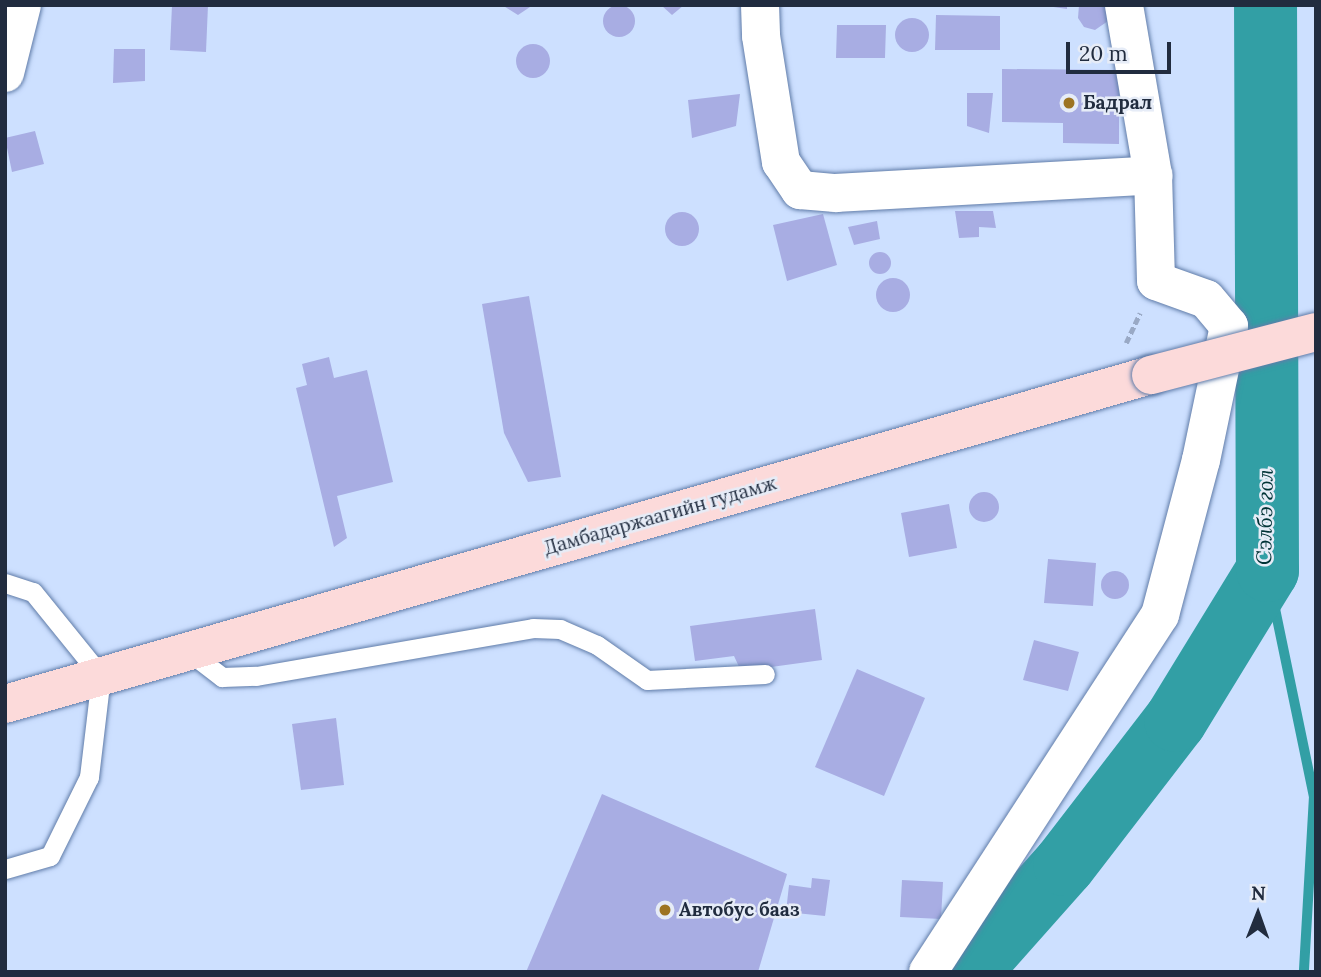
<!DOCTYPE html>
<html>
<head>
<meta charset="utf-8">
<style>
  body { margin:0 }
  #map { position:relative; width:1321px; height:977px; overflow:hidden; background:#cde0ff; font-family:Lora,serif }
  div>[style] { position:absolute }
  .stream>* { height:10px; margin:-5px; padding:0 5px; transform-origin:5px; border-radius:5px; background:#329fa5 }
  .river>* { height:63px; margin:-31.5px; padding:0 31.5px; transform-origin:31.5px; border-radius:31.5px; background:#329fa5 }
  .building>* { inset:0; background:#a8ade3 }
  .round { border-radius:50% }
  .path>* { height:4.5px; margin-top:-2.25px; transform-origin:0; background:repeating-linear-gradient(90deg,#99a9c5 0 7px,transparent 0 10.5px) }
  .roads { filter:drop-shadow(0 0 2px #607ca9) drop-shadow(0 0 2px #607ca9) }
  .service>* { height:19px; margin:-9.5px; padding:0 9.5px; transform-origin:9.5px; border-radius:9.5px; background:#fff }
  .minor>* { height:38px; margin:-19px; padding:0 19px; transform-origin:19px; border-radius:19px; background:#fff }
  .secondary>* { height:38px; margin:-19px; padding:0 19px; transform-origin:19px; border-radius:19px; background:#fcdada }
  .bridges { filter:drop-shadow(0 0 2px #607ca9) drop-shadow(0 0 2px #607ca9) }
  .secondary-bridge>* { height:38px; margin:-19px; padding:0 19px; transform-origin:19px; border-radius:19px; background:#fcdada }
  .dots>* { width:19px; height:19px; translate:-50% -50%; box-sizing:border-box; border:4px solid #e6ecf7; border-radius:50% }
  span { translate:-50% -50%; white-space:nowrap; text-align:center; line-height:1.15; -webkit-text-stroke:5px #e6ecf7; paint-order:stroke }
  .poi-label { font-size:19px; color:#212c3f; font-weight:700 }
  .left { translate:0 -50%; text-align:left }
  .street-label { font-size:19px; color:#212c3f }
  .water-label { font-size:21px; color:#003336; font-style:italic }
  .frame { position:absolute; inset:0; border:7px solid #212c3f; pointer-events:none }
  .north { position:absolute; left:1223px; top:879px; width:70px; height:70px; -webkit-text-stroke:5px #e6ecf7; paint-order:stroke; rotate:1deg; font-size:19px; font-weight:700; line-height:28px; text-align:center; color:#212c3f }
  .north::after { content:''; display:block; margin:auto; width:24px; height:32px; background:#212c3f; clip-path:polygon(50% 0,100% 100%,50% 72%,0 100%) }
  .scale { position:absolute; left:1066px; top:42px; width:105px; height:32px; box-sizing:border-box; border:4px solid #212c3f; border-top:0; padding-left:9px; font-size:21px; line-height:24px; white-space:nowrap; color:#212c3f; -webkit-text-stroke:5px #e6ecf7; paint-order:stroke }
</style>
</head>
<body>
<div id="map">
  <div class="stream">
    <div style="left:1267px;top:570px;width:231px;rotate:78.3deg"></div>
    <div style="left:1314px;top:796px;width:176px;rotate:93.3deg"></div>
  </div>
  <div class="river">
    <div style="left:968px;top:972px;width:144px;rotate:-48.4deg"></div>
    <div style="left:1064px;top:864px;width:182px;rotate:-52.4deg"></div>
    <div style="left:1175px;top:720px;width:176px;rotate:-58.5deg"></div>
    <div style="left:1267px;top:570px;width:565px;rotate:-90.2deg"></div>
  </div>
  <div class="building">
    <div class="round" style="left:603px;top:5px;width:32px;height:32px"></div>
    <div style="clip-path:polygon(172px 5px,208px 5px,206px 52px,170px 50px)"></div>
    <div style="clip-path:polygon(502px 5px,533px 5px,518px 15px)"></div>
    <div style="clip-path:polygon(661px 5px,684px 5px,672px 15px)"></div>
    <div style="clip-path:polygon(1040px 5px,1067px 5px,1067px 9px)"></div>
    <div style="clip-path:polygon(1079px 5px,1108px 5px,1108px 21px,1095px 30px,1084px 27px,1078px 18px)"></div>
    <div style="clip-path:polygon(936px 15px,1000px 16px,1000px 50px,935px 50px)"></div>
    <div class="round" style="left:895px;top:18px;width:34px;height:34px"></div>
    <div style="clip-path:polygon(837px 25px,886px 25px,885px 58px,836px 58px)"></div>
    <div class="round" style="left:516px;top:44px;width:34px;height:34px"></div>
    <div style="clip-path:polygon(114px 49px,145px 49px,145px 81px,113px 83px)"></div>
    <div style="clip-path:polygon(1002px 69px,1119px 70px,1119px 144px,1063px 143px,1063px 123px,1002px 122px)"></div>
    <div style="clip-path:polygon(967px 93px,993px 93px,989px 133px,967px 126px)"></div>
    <div style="clip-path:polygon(740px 94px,736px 126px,692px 138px,688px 100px)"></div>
    <div style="clip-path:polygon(35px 131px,44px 164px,12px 172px,5px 138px)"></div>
    <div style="clip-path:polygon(955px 211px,993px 211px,996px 228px,979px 227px,979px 237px,959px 238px)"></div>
    <div class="round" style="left:665px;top:212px;width:34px;height:34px"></div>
    <div style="clip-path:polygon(823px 214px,837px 265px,787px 281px,773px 225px)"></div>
    <div style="clip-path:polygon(877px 221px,880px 239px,854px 245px,848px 227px)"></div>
    <div class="round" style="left:869px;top:252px;width:22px;height:22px"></div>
    <div class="round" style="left:876px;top:278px;width:34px;height:34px"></div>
    <div style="clip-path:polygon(529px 296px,561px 477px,528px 482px,504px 433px,482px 304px)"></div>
    <div style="clip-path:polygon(329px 357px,334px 378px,367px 370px,393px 482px,337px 496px,347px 538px,334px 547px,296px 388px,307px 385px,302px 364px)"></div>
    <div class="round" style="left:969px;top:492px;width:30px;height:30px"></div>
    <div style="clip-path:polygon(949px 504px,957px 548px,909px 557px,901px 513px)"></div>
    <div style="clip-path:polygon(1048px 559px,1096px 563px,1093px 606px,1044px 603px)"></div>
    <div class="round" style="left:1101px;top:571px;width:28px;height:28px"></div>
    <div style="clip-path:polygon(815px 609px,822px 660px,741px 671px,734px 656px,695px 661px,690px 626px)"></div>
    <div style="clip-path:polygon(1034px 640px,1079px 652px,1068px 691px,1023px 680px)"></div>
    <div style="clip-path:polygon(857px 669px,925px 698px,884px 796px,815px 767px)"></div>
    <div style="clip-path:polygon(336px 718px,344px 785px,301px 790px,292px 724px)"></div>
    <div style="clip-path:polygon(602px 794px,787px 874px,758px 972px,526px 972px)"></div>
    <div style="clip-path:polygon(812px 878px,830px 880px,825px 916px,786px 912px,789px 885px,811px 888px)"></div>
    <div style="clip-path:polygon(902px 880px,943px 882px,941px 919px,900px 917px)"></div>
  </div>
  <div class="path">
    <div style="left:1126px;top:343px;width:33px;rotate:-65deg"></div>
  </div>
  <div class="roads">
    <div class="service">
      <div style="left:5px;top:583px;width:29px;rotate:18deg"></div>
      <div style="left:33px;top:592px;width:108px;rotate:51deg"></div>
      <div style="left:101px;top:676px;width:102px;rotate:96.8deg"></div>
      <div style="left:89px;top:777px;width:88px;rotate:116.3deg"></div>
      <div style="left:50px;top:856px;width:47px;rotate:163.9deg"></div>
      <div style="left:188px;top:651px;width:43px;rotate:37.4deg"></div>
      <div style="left:222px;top:677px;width:34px;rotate:-2deg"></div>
      <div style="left:256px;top:676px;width:281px;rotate:-9.8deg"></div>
      <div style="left:533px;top:628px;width:27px;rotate:2deg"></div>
      <div style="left:560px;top:629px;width:40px;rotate:23.4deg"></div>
      <div style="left:597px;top:645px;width:61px;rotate:35deg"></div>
      <div style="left:647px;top:680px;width:118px;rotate:-2.9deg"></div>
    </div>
    <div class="minor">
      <div style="left:760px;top:5px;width:31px;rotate:88deg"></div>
      <div style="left:761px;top:36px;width:128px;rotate:81deg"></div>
      <div style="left:781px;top:162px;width:34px;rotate:56deg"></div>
      <div style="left:800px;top:190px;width:36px;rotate:5deg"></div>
      <div style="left:836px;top:193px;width:318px;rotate:-3.2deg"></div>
      <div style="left:5px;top:73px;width:70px;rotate:-76deg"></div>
      <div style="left:928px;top:972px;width:426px;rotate:-57deg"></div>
      <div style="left:1160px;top:615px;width:160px;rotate:-75.2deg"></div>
      <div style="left:1201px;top:460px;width:137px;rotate:-78.2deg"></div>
      <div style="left:1229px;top:326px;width:35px;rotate:-130deg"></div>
      <div style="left:1206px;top:299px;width:53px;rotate:-160.2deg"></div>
      <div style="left:1156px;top:281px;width:106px;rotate:-91.6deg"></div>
      <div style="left:1153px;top:175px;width:172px;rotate:-99.7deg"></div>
    </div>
    <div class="secondary">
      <div style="left:5px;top:704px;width:1192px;rotate:-16.02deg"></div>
    </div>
  </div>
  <div class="bridges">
    <div class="secondary-bridge">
      <div style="left:1151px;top:375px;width:171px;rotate:-14.6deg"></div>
    </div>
  </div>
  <div class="dots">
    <div style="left:1069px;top:103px;background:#9d7422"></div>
    <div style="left:665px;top:910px;background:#9d7422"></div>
  </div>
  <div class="poi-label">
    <span class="left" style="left:1083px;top:103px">Бадрал</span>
    <span class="left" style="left:679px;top:910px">Автобус бааз</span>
  </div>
  <div class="street-label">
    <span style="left:660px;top:516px;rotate:-16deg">Дамбадаржаагийн гудамж</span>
  </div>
  <div class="water-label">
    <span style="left:1265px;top:517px;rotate:-89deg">Сэлбэ гол</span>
  </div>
  <div class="frame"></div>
  <div class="north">N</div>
  <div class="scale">20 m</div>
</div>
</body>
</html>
